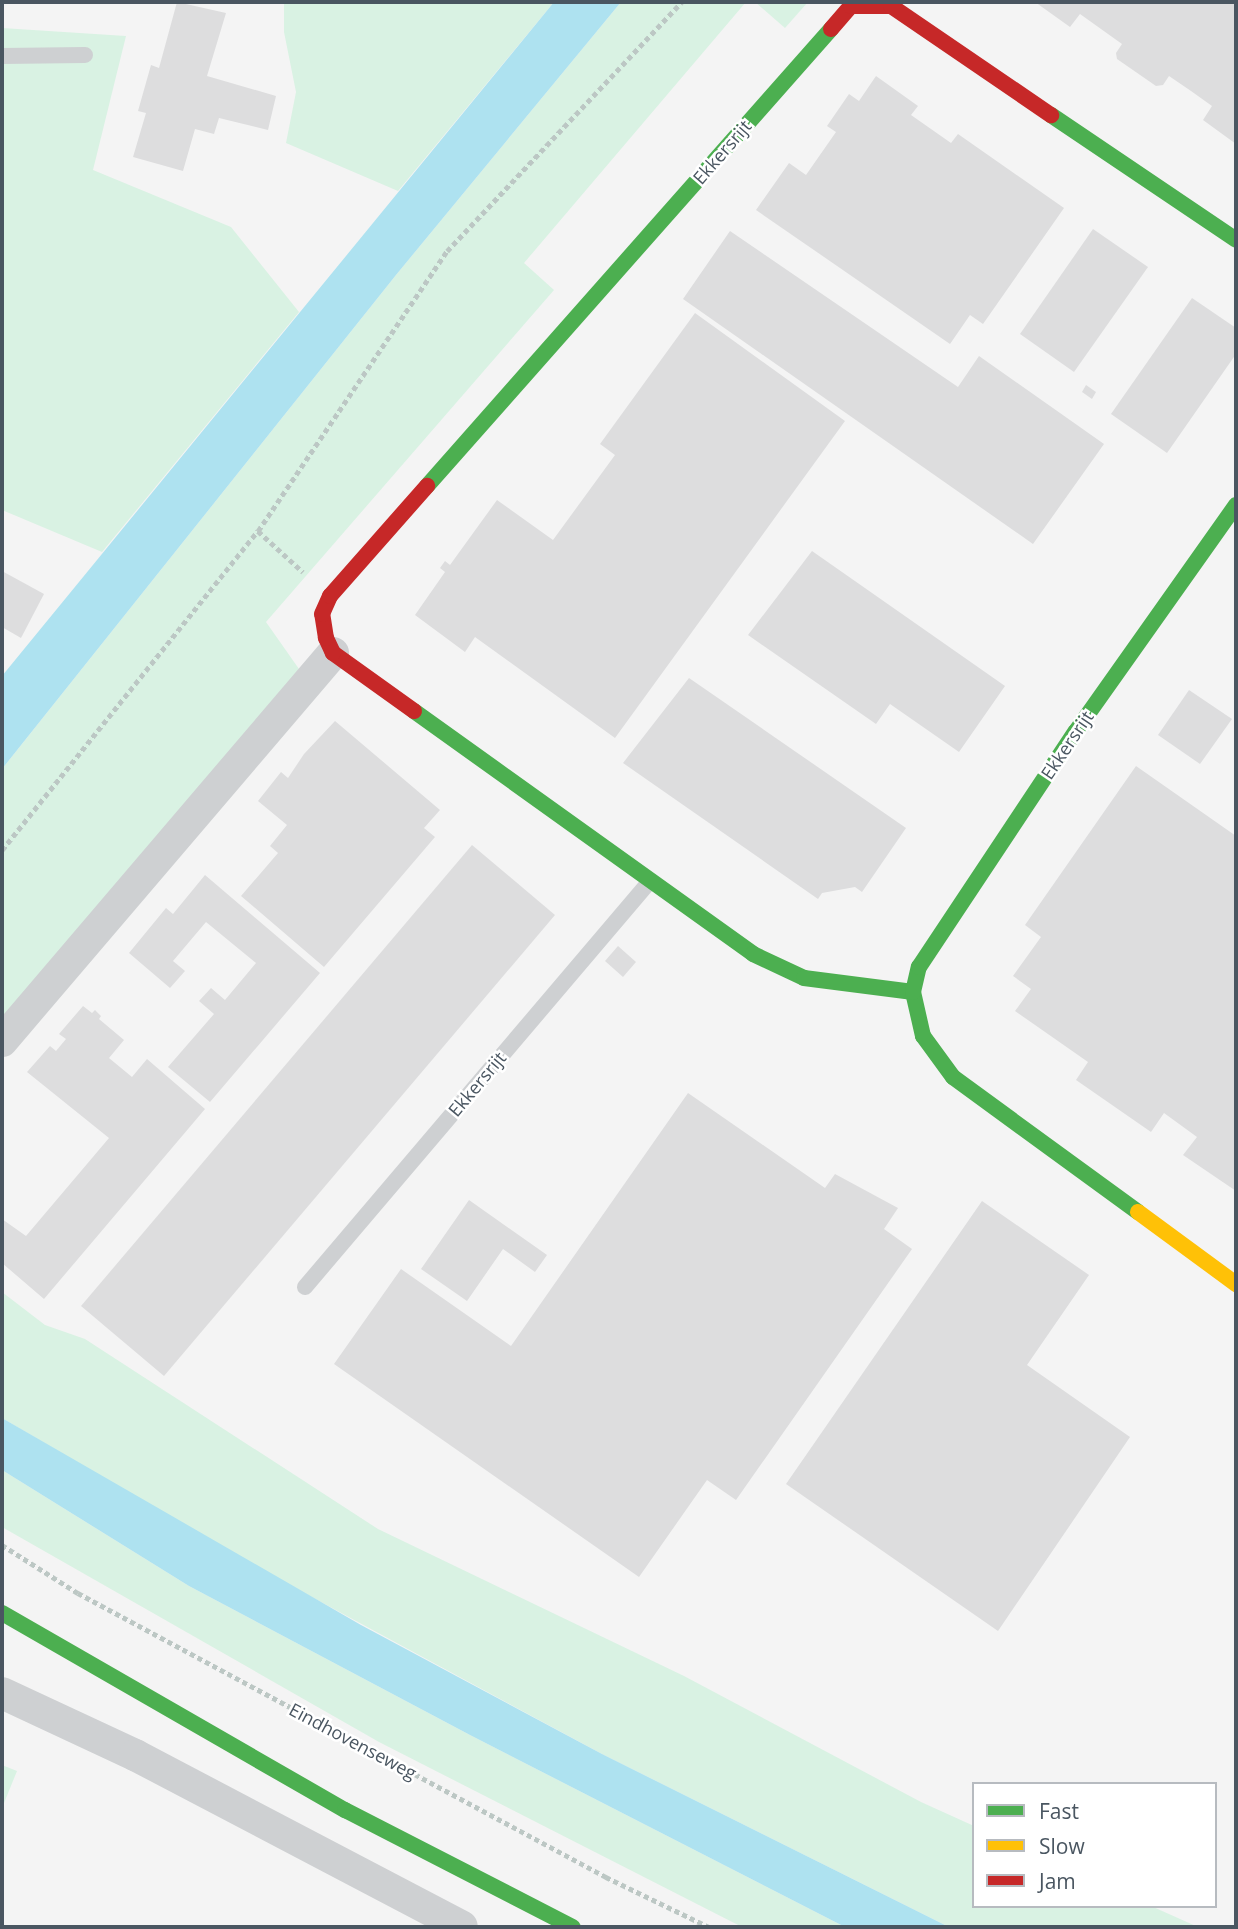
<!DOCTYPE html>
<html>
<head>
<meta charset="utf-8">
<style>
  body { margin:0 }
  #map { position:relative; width:1238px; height:1929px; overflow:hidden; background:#f4f4f4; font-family:"Open Sans",sans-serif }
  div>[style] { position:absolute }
  .green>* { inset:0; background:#d9f2e3 }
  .water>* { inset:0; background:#aee2f0 }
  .building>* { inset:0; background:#ddddde }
  .path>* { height:4.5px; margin-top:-2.25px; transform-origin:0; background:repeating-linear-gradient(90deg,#bcc7c4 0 5px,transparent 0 8.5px) }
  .lane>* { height:16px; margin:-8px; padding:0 8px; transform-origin:8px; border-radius:8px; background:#ced0d2 }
  .street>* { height:32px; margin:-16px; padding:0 16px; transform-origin:16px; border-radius:16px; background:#ced0d2 }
  .fast>* { height:16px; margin:-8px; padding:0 8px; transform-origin:8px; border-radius:8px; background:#4caf50 }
  .slow>* { height:16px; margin:-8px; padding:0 8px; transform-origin:8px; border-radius:8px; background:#ffc107 }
  .jam>* { height:16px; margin:-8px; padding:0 8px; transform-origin:8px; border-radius:8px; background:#c62828 }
  span { translate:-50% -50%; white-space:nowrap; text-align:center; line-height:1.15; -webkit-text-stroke:5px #fff; paint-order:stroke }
  .street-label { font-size:18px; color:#4a5661 }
  .frame { position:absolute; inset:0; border:4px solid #4a5661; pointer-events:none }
  .legend { position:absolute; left:972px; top:1782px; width:245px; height:126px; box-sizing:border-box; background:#fff; border:2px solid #b7bbc0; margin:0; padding:9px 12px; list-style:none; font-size:21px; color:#4a5661 }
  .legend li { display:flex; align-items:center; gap:14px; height:35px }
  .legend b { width:35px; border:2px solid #b7bbc0 }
</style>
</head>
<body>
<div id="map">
  <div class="green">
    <div style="clip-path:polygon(284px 2px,554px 2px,398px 191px,286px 143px,296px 92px,284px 32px)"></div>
    <div style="clip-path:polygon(621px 2px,746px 2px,524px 263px,554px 290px,266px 622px,299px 669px,2px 1023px,2px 769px,396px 275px)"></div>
    <div style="clip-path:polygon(755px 2px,808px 2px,785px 28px)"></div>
    <div style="clip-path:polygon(2px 28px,126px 36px,93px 170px,231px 227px,299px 312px,102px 552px,2px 510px)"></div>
    <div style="clip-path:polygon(2px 1292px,45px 1325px,85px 1339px,378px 1529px,684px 1676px,921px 1802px,974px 1826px,974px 1906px,1151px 1906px,1198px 1927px,949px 1927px,602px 1754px,236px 1556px,2px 1418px)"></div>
    <div style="clip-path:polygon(2px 1470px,189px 1586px,470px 1735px,845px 1927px,742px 1927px,379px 1742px,2px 1527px)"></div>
    <div style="clip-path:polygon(2px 1765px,17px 1771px,2px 1808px)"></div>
  </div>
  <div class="water">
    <div style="clip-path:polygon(554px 2px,621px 2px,396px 275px,2px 769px,2px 676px)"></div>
    <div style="clip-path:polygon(2px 1418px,361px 1625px,602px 1754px,949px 1927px,845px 1927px,470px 1735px,189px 1586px,2px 1470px)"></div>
  </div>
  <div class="building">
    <div style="clip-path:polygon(177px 2px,226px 13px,207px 76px,276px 96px,268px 130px,219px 118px,214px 134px,195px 129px,183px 171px,133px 157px,146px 113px,138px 111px,151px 65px,159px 68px)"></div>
    <div style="clip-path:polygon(1035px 2px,1236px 2px,1236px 144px,1203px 120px,1212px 106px,1191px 91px,1169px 76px,1163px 85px,1156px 86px,1117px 59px,1116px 53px,1122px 44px,1080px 14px,1070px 27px)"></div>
    <div style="clip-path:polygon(876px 76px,918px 106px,911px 115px,951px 143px,958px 134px,1064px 208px,983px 324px,970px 315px,950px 344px,756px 210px,789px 163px,806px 175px,836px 132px,827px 126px,849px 94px,859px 101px)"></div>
    <div style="clip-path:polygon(1093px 229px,1148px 267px,1074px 372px,1020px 334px)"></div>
    <div style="clip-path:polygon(730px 231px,958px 387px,979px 356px,1104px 444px,1033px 544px,683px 299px)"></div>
    <div style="clip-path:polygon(1192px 298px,1236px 328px,1236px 354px,1167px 453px,1111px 414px)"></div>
    <div style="clip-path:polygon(695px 313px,845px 421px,615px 738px,475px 637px,465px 652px,415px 615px,445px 572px,440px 568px,445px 561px,450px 565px,497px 500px,553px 540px,615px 455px,600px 444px)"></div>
    <div style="clip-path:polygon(1086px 385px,1096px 392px,1092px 399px,1082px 392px)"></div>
    <div style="clip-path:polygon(812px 551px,1005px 686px,959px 752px,890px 704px,876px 724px,748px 635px)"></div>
    <div style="clip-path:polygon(2px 571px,44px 594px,21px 638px,2px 627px)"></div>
    <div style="clip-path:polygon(689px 678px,906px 828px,862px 892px,855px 887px,822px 893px,818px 899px,623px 763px)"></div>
    <div style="clip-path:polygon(1189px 690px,1232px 719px,1200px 764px,1158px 735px)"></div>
    <div style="clip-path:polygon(335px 721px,440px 810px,424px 828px,435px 837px,324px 967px,241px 896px,278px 853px,270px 846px,287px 825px,258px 801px,281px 772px,288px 778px,304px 754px)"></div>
    <div style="clip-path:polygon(1136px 766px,1236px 836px,1236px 1191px,1183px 1155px,1197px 1137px,1164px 1113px,1151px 1132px,1076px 1080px,1088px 1062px,1015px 1011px,1031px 989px,1013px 976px,1041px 937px,1025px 925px)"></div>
    <div style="clip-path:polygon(472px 845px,555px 915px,164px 1376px,81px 1306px)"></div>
    <div style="clip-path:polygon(205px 875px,320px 973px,210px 1102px,168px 1067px,214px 1014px,199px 1001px,211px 988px,225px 1000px,256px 963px,206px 922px,173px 961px,185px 971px,170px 988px,129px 953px,166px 908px,173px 914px)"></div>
    <div style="clip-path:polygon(618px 946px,636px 962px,623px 977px,605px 961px)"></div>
    <div style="clip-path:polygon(83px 1006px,92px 1013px,95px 1010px,101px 1016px,99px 1019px,124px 1040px,109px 1058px,132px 1077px,147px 1059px,205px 1109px,44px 1299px,2px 1263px,2px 1219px,26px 1236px,109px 1138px,27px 1072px,50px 1046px,56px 1051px,66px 1039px,59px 1034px)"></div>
    <div style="clip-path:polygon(688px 1093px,825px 1188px,835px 1174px,898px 1208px,884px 1229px,912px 1249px,736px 1500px,707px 1480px,639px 1577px,334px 1364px,401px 1269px,511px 1346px)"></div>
    <div style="clip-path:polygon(469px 1200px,547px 1255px,535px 1272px,503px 1249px,467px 1301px,421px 1269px)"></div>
    <div style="clip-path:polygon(982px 1201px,1089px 1275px,1027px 1365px,1130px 1437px,998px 1631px,786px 1484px)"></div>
  </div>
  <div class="path">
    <div style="left:258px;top:531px;width:338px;rotate:-56deg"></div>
    <div style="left:447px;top:251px;width:342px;rotate:-46.7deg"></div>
    <div style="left:2px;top:850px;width:409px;rotate:-51.3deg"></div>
    <div style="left:258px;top:531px;width:61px;rotate:42.3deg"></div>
    <div style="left:2px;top:1545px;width:90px;rotate:32.3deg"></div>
    <div style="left:78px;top:1593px;width:600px;rotate:28.27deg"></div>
    <div style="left:606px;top:1877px;width:114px;rotate:25.9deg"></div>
  </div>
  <div class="lane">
    <div style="left:2px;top:56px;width:83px;rotate:-0.7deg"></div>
    <div style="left:305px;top:1287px;width:533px;rotate:-49.64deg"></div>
  </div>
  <div class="street">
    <div style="left:2px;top:1041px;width:510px;rotate:-49.53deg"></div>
    <div style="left:2px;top:1693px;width:147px;rotate:25deg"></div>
    <div style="left:135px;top:1755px;width:369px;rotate:27.7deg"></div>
  </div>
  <div class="fast">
    <div style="left:1051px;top:115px;width:223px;rotate:34deg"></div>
    <div style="left:427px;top:486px;width:610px;rotate:-48.52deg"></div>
    <div style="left:414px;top:711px;width:417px;rotate:35.6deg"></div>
    <div style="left:753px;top:954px;width:56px;rotate:25.2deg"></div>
    <div style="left:804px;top:978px;width:110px;rotate:7.3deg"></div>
    <div style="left:1138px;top:1212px;width:229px;rotate:-143.9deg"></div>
    <div style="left:953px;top:1077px;width:51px;rotate:-126.2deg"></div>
    <div style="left:923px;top:1036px;width:45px;rotate:-102.8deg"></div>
    <div style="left:913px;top:992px;width:26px;rotate:-77deg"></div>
    <div style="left:919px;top:967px;width:283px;rotate:-56.4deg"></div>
    <div style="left:1076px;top:731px;width:277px;rotate:-54.7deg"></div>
    <div style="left:2px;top:1613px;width:396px;rotate:29.9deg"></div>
    <div style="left:345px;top:1810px;width:256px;rotate:27.2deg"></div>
  </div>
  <div class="slow">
    <div style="left:1138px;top:1212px;width:122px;rotate:36.3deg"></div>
  </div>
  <div class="jam">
    <div style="left:831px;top:29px;width:30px;rotate:-49deg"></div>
    <div style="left:851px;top:6px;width:40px"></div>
    <div style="left:891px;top:6px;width:194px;rotate:34.3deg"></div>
    <div style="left:414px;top:711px;width:100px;rotate:-144.4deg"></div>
    <div style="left:333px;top:653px;width:17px;rotate:-115deg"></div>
    <div style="left:326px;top:638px;width:24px;rotate:-99deg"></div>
    <div style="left:322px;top:614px;width:20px;rotate:-66deg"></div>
    <div style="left:330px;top:596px;width:147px;rotate:-48.6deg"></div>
  </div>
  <div class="street-label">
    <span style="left:722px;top:152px;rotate:-49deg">Ekkersrijt</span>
    <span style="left:1067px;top:745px;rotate:-56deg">Ekkersrijt</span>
    <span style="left:477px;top:1084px;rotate:-50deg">Ekkersrijt</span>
    <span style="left:353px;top:1741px;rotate:28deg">Eindhovenseweg</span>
  </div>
  <div class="frame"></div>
  <ul class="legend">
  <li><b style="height:9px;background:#4caf50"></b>Fast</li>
  <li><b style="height:9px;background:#ffc107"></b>Slow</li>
  <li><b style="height:9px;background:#c62828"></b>Jam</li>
  </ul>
</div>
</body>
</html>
